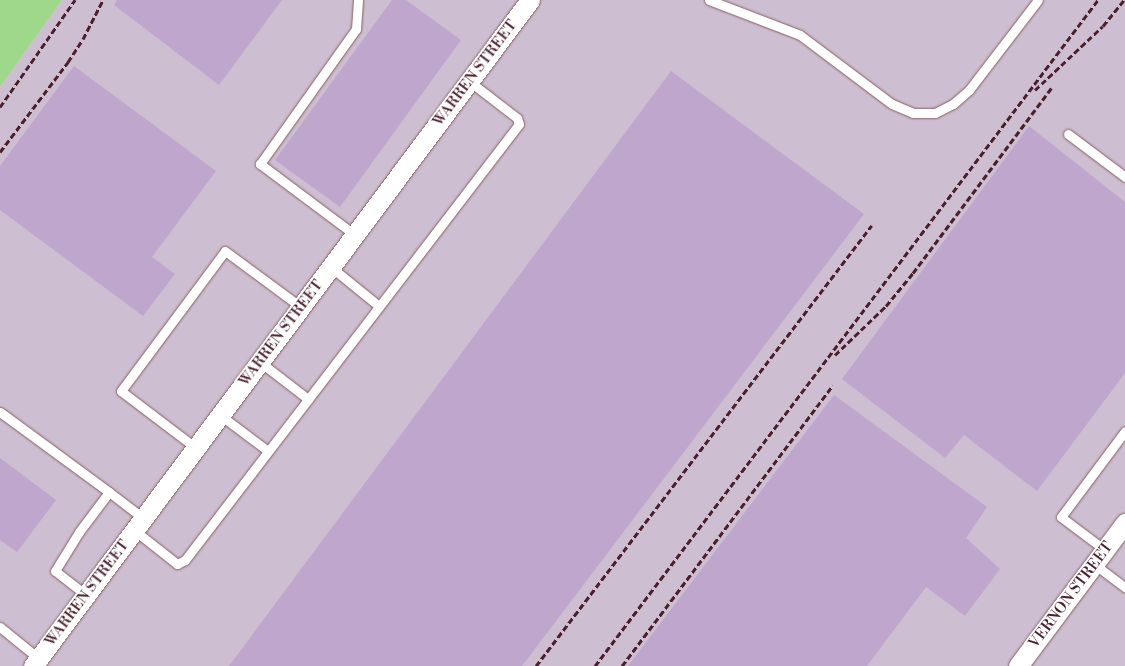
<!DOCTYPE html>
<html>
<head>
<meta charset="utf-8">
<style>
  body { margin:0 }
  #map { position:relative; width:1125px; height:666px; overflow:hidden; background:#f2dbbc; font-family:"Libre Bodoni",serif }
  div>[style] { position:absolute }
  .industrial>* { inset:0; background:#cebed1 }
  .green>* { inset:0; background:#9dd88b }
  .building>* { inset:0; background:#bea6cd }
  .roads { filter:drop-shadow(0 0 1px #85615e) drop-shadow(0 0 1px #85615e) }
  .lane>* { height:9px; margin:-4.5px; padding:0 4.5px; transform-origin:4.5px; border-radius:4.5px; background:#fff }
  .street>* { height:19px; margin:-9.5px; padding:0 9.5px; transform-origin:9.5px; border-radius:9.5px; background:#fff }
  .rail>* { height:3px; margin-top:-1.5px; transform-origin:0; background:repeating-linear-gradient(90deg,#4a1f2b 0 6px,transparent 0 9px) }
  span { translate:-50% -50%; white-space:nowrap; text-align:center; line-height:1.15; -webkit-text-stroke:3.5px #fff; paint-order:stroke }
  .street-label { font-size:15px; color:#4a1f2b }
</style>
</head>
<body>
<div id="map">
  <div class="industrial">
    <div style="clip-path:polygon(62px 0,1125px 0,1125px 666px,0 666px,0 87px)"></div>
  </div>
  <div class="green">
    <div style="clip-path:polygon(0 0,62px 0,0 87px)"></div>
  </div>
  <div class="building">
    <div style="clip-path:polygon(117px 0,282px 0,219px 85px,114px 5px)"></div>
    <div style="clip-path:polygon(392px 0,406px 0,461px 40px,340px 207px,275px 160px)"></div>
    <div style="clip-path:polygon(74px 66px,216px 171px,152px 257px,175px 274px,143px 316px,0 210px,0 166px)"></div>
    <div style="clip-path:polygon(671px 71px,864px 214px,522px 666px,229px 666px)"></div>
    <div style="clip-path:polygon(1029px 126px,1125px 202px,1125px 373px,1037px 491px,964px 435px,945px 458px,842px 379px)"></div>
    <div style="clip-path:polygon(834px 395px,987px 507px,966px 538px,1000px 569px,965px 616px,926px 587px,867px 666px,628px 666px)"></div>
    <div style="clip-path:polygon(0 458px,56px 500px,17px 552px,0 540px)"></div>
  </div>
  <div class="roads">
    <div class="lane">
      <div style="left:709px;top:0;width:97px;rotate:21deg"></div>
      <div style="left:800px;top:35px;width:115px;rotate:36.9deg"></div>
      <div style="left:892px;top:104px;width:23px;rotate:23deg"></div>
      <div style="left:913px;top:113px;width:22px"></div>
      <div style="left:935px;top:113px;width:20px;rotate:-27deg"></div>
      <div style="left:953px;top:104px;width:21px;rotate:-41deg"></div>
      <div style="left:969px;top:90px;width:113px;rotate:-52.5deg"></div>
      <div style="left:1068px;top:134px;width:71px;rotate:37deg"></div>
      <div style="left:355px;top:235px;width:119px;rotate:-143.2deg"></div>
      <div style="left:260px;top:164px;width:166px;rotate:-54.6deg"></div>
      <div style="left:356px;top:29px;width:29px;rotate:-86deg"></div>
      <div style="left:331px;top:267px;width:62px;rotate:39.1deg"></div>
      <div style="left:260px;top:362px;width:61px;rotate:37.6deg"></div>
      <div style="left:0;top:412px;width:135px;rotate:36.3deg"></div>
      <div style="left:220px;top:415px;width:60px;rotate:36.9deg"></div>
      <div style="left:196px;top:448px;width:94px;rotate:-142.8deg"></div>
      <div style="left:121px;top:391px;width:174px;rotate:-53.4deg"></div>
      <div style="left:225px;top:251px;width:94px;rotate:36.4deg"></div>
      <div style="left:134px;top:530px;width:55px;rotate:38.3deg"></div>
      <div style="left:177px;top:564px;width:9px;rotate:-27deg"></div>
      <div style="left:185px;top:560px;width:549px;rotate:-52.55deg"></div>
      <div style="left:519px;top:124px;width:6px;rotate:-108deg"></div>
      <div style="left:517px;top:118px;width:61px;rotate:-142.4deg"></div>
      <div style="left:1105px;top:550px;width:55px;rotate:-143.1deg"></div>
      <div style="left:1061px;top:517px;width:107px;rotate:-53.3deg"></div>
      <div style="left:1094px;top:564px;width:39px;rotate:37deg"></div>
      <div style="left:86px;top:595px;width:39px;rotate:-142deg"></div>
      <div style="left:55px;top:571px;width:46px;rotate:-58.4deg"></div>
      <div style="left:79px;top:532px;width:50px;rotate:-53.1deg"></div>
      <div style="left:109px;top:492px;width:43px;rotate:37.4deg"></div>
      <div style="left:0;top:627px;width:49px;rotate:39.2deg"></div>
    </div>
    <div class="street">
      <div style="left:33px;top:666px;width:831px;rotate:-53.27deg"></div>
      <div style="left:1018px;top:666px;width:179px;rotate:-53.2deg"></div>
    </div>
  </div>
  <div class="rail">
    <div style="left:1035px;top:90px;width:93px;rotate:-43.3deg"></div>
    <div style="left:1103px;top:26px;width:33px;rotate:-51deg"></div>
    <div style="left:0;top:107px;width:131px;rotate:-55deg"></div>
    <div style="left:0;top:152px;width:113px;rotate:-52.9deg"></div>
    <div style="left:68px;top:62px;width:27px;rotate:-57deg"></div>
    <div style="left:83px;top:39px;width:44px;rotate:-62.9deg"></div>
    <div style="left:835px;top:355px;width:71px;rotate:-43.9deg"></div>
    <div style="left:886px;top:306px;width:43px;rotate:-50.7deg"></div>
    <div style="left:913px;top:273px;width:232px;rotate:-53.2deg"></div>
    <div style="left:536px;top:666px;width:554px;rotate:-52.7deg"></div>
    <div style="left:595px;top:666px;width:835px;rotate:-52.94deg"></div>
    <div style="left:622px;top:666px;width:351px;rotate:-53.1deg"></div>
  </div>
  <div class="street-label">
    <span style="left:475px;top:73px;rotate:-53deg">WARREN STREET</span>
    <span style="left:281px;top:333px;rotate:-53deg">WARREN STREET</span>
    <span style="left:87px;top:593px;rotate:-53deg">WARREN STREET</span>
    <span style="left:1071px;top:595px;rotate:-53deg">VERNON STREET</span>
  </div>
</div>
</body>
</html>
